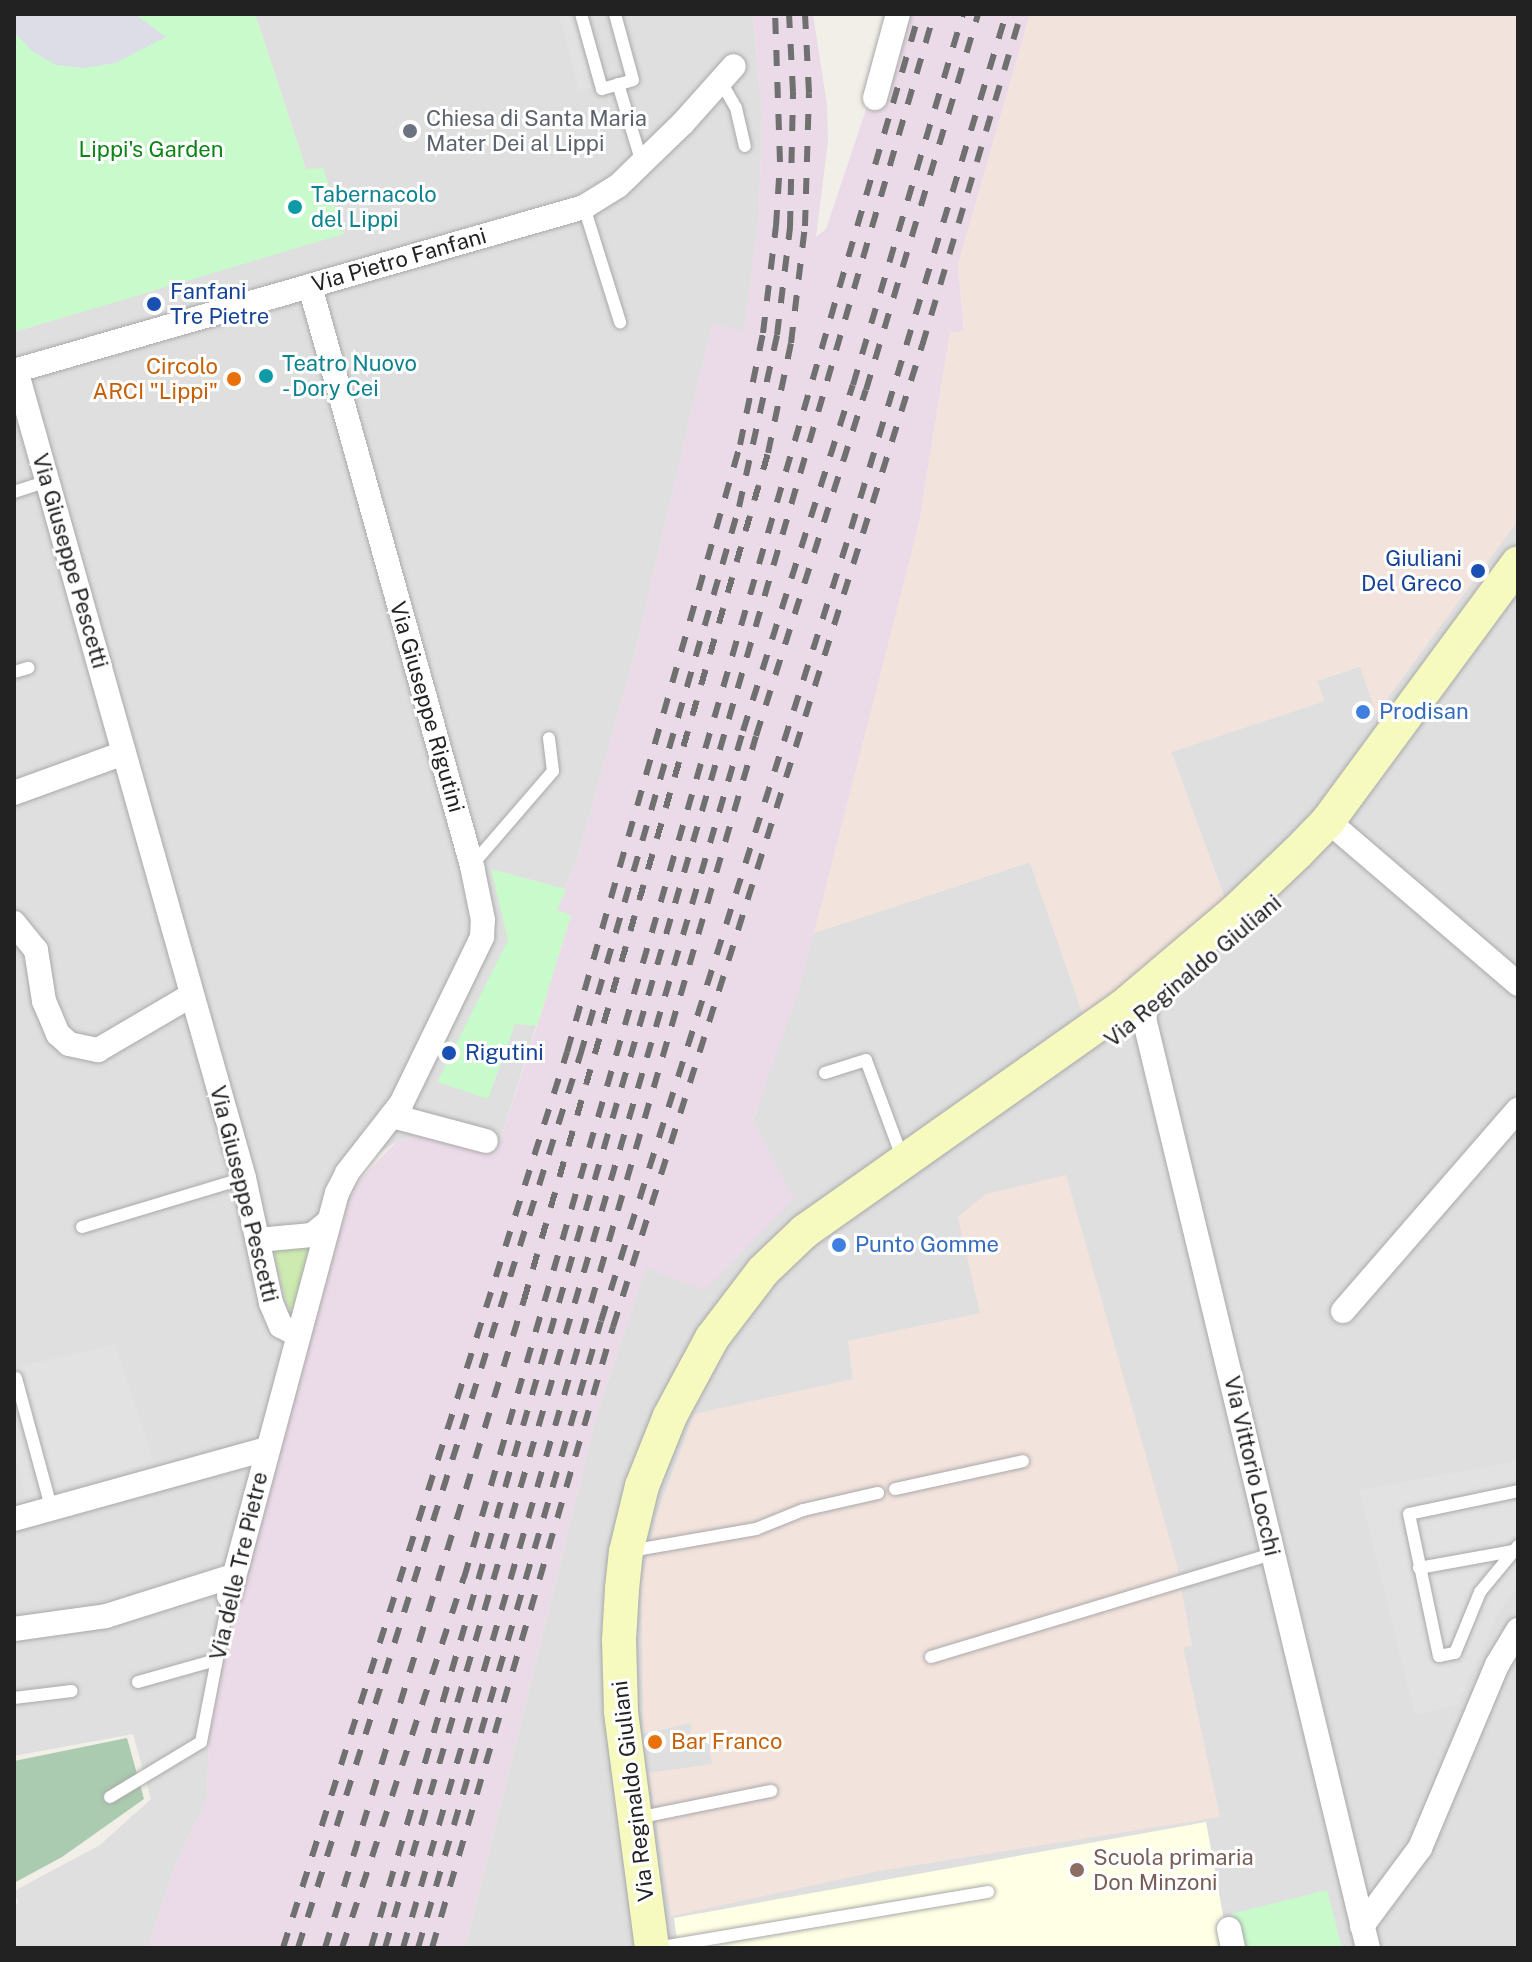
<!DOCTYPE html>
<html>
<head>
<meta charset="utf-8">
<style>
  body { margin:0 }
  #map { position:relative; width:1532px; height:1962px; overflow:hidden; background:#f2efe9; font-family:"Public Sans",sans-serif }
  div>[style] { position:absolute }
  .residential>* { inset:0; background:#e0dfdf }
  .industrial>* { inset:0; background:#ebdbe8 }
  .education>* { inset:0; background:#ffffe5 }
  .military>* { inset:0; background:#f3e3dd }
  .grass>* { inset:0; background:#cdebb0 }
  .cemetery>* { inset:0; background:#aacbaf }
  .park>* { inset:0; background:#c8facc }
  .parking>* { inset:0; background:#e2e2e2 }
  .plaza>* { inset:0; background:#dddde8 }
  .roads { filter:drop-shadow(0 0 2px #a9a9a9) drop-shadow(0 0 2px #a9a9a9) }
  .service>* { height:12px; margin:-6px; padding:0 6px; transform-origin:6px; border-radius:6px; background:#fff }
  .minor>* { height:24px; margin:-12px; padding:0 12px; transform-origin:12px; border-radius:12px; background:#fff }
  .secondary>* { height:34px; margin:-17px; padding:0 17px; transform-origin:17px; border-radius:17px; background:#f7fabf }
  .rail>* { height:6px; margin-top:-3px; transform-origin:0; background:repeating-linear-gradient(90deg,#707070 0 16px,transparent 0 32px) }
  .dots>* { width:22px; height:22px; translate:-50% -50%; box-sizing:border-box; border:4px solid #fff; border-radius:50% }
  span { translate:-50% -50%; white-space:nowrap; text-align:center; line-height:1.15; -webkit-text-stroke:6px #fff; paint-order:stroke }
  .worship-label { font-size:22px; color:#5b616d }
  .left { translate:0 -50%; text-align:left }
  .park-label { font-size:22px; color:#0c8416 }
  .culture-label { font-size:22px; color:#0d838f }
  .street-label { font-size:22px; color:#222 }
  .transit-label { font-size:22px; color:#164399 }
  .right { translate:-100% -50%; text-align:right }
  .food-label { font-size:22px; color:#c56008 }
  .shop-label { font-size:22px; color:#366cbe }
  .education-label { font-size:22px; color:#785e54 }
  .frame { position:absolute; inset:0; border:16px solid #222; pointer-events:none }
</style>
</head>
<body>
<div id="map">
  <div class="residential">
    <div style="clip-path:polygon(255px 14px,753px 14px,762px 114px,759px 217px,744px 332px,712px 325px,634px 657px,578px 857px,557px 909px,571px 915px,498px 1148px,442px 1129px,397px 1141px,373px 1157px,352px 1189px,238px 1590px,209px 1734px,207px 1799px,175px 1866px,148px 1948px,14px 1948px,14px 1904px,18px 1903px,14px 1891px,100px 1845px,151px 1799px,133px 1734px,14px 1756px,14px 332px,344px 233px,306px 169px)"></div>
    <div style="clip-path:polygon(1518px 520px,1518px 1948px,465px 1948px,597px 1414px,646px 1267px,793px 1199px,753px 1121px,814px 933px,1030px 862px,1085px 1020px,1225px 899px,1171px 752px,1324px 701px,1317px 681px,1361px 666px,1376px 713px)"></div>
  </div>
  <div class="industrial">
    <div style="clip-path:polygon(753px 14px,813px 14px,827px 105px,828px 141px,816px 237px,826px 229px,898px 14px,1030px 14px,958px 265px,964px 331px,950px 333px,919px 523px,867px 737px,798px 993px,753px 1120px,794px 1199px,705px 1290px,646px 1268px,597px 1414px,465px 1948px,148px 1948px,175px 1866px,207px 1799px,209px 1734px,238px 1590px,352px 1189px,397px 1141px,442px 1129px,498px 1148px,537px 1026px,571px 915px,557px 910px,578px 857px,634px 657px,712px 324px,744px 331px,759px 217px,762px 114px)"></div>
  </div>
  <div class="education">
    <div style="clip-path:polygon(1206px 1822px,1229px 1948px,678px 1948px,674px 1918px)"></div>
  </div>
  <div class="military">
    <div style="clip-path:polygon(1030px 14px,1518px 14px,1518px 520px,1376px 714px,1360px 666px,1317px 681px,1324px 701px,1171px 752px,1225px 899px,1085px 1020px,1030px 862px,814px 933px,919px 523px,950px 333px,964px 331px,958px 265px)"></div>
    <div style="clip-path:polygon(1066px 1175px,1177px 1565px,1192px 1646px,1183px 1647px,1220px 1817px,879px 1871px,671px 1916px,649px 1773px,712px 1764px,708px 1738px,690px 1739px,691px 1723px,643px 1734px,641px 1583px,657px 1513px,694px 1414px,853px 1379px,848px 1341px,980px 1313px,958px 1217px,986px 1194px)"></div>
  </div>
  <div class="grass">
    <div style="clip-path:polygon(314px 1243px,294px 1308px,289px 1310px,272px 1247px)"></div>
  </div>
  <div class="cemetery">
    <div style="clip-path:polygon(127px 1738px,144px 1799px,62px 1857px,14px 1883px,14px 1761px)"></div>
  </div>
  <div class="park">
    <div style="clip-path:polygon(14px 14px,255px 14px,306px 169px,323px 168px,344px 234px,14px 332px)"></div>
    <div style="clip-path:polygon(491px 869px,566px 889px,557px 910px,571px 915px,537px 1026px,515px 1024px,488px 1099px,437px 1082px,508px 940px)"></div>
    <div style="clip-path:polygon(1327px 1890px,1342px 1948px,1240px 1948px,1231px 1914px)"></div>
  </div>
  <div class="parking">
    <div style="clip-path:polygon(559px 14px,574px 14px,592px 88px,579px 91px)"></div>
    <div style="clip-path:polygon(115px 1344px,154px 1462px,26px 1498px,14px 1450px,14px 1368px)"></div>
    <div style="clip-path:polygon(1518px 1461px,1518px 1587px,1500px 1610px,1457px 1705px,1415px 1715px,1359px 1490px)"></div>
  </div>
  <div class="plaza">
    <div style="clip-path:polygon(14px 14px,135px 14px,166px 37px,115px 63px,84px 68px,56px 65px,32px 51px,16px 34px)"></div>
  </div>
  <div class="roads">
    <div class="service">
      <div style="left:581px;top:14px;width:78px;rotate:74.4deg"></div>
      <div style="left:602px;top:89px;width:32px;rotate:-16deg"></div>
      <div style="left:633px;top:80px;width:68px;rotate:-105.3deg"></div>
      <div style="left:721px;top:82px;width:30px;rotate:60deg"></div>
      <div style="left:736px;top:108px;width:39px;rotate:77deg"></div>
      <div style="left:618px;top:84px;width:83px;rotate:73.1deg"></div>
      <div style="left:584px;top:207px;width:121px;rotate:72.6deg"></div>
      <div style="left:14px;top:492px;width:36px;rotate:-18deg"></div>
      <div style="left:14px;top:672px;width:15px;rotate:-16deg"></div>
      <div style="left:472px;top:865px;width:124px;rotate:-49.2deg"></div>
      <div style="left:553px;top:771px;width:33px;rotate:-97deg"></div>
      <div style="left:825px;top:1073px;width:43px;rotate:-17.6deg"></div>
      <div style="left:866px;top:1060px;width:103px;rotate:69.6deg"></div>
      <div style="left:82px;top:1227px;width:169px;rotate:-16.8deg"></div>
      <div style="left:16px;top:1378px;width:134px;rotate:74.8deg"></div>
      <div style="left:895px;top:1489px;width:131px;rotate:-12.3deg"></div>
      <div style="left:1518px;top:1491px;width:111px;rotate:168.1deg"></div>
      <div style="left:1409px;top:1514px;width:145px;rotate:78.1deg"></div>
      <div style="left:1439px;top:1656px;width:16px;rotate:-11deg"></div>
      <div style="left:1455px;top:1653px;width:66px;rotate:-67.7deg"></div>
      <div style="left:1480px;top:1592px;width:60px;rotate:-50.4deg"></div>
      <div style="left:630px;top:1551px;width:128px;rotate:-9.9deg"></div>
      <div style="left:756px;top:1529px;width:51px;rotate:-22deg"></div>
      <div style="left:803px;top:1510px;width:77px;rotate:-12.8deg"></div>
      <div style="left:1419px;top:1568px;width:96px;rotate:-10.3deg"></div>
      <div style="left:931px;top:1657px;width:357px;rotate:-16.8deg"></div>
      <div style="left:138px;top:1682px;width:81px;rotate:-15.8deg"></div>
      <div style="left:14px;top:1698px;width:58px;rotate:-6.9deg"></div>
      <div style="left:110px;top:1797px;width:106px;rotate:-31.1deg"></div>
      <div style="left:201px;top:1742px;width:149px;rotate:-79.1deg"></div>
      <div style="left:637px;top:1818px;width:137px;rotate:-11.4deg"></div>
      <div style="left:656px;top:1948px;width:337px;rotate:-9.6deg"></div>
    </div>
    <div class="minor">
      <div style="left:875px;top:98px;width:87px;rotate:-74.7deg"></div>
      <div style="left:16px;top:370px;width:840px;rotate:74.24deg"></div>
      <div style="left:244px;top:1178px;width:128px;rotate:77.8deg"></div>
      <div style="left:271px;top:1303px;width:25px;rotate:67deg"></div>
      <div style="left:281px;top:1326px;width:19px;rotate:28deg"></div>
      <div style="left:14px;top:371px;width:593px;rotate:-16.05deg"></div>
      <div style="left:584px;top:207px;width:40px;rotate:-32deg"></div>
      <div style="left:618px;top:186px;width:91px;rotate:-44.1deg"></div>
      <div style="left:683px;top:123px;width:76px;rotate:-48.2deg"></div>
      <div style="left:14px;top:793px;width:117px;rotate:-20deg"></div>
      <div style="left:1328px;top:821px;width:250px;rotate:40.6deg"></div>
      <div style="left:14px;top:923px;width:35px;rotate:51deg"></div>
      <div style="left:36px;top:950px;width:52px;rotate:81.1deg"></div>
      <div style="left:44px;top:1001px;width:36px;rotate:67deg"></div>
      <div style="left:58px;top:1034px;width:15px;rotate:42deg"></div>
      <div style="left:69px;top:1044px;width:30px;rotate:12deg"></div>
      <div style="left:98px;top:1050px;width:107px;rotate:-30.4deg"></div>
      <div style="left:1152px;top:984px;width:35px;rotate:103deg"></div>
      <div style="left:1144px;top:1018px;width:957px;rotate:76.46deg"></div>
      <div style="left:392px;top:1116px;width:97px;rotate:14.9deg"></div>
      <div style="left:258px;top:1240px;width:54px;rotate:-5.3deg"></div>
      <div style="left:312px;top:1235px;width:21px;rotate:-39deg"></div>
      <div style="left:1343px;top:1311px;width:267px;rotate:-49deg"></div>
      <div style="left:14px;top:1519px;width:263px;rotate:-15.5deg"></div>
      <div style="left:229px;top:1596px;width:417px;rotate:-75deg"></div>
      <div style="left:337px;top:1193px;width:22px;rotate:-63deg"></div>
      <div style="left:347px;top:1173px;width:88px;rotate:-52deg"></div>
      <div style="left:401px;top:1104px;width:186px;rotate:-64.1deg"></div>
      <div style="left:482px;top:937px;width:17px;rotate:-87deg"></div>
      <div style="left:483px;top:920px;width:55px;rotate:-101.5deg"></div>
      <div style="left:472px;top:866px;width:602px;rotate:-105.61deg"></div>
      <div style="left:14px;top:1629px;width:93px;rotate:-8deg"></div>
      <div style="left:106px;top:1616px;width:133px;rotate:-17.5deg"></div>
      <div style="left:1362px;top:1926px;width:97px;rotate:-53.4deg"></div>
      <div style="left:1420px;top:1848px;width:199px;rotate:-67.2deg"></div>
      <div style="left:1497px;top:1665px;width:41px;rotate:-59deg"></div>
      <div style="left:1229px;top:1929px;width:19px;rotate:78deg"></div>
    </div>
    <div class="secondary">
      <div style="left:652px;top:1948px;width:239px;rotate:-97.5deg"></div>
      <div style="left:621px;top:1711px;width:71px;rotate:-91.6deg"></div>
      <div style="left:619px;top:1640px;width:51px;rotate:-86.6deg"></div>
      <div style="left:622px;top:1589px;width:37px;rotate:-84deg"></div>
      <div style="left:626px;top:1552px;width:68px;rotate:-76.4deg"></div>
      <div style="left:642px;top:1486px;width:75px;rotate:-68.2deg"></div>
      <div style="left:670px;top:1416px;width:89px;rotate:-61.7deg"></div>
      <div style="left:712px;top:1338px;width:84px;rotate:-52.7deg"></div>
      <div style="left:763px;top:1271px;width:58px;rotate:-43.6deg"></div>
      <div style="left:805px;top:1231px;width:390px;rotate:-35.2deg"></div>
      <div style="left:1124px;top:1006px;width:148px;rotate:-40.3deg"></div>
      <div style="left:1237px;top:910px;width:84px;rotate:-43.6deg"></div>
      <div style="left:1298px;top:852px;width:43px;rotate:-45.9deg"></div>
      <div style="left:1328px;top:821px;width:320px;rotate:-53.6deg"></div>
    </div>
  </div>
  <div class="rail">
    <div style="left:283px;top:1948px;width:940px;rotate:-72.41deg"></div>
    <div style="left:567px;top:1052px;width:631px;rotate:-74.09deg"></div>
    <div style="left:740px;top:445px;width:114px;rotate:-78.4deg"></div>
    <div style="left:763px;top:333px;width:108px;rotate:-83.1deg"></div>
    <div style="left:776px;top:226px;width:64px;rotate:-86.4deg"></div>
    <div style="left:780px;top:162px;width:148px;rotate:-91.9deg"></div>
    <div style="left:298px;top:1948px;width:936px;rotate:-72.46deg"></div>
    <div style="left:580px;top:1056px;width:572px;rotate:-73.85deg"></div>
    <div style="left:739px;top:507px;width:176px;rotate:-77.5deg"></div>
    <div style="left:777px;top:335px;width:109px;rotate:-83.1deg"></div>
    <div style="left:790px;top:227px;width:135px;rotate:-88.7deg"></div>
    <div style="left:793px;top:92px;width:78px;rotate:-92.9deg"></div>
    <div style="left:325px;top:1948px;width:678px;rotate:-72.93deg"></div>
    <div style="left:524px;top:1300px;width:881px;rotate:-73.93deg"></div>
    <div style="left:768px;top:453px;width:112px;rotate:-78.2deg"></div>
    <div style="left:791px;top:343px;width:118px;rotate:-83.2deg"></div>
    <div style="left:805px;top:226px;width:133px;rotate:-88.3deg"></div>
    <div style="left:809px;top:93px;width:79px;rotate:-92.9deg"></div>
    <div style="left:342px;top:1948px;width:390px;rotate:-71.8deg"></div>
    <div style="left:464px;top:1578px;width:1629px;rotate:-73.78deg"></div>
    <div style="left:371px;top:1948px;width:2014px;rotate:-73.77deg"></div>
    <div style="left:385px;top:1948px;width:1269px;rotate:-73.61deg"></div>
    <div style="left:743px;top:731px;width:363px;rotate:-72.4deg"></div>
    <div style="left:853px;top:385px;width:387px;rotate:-73.5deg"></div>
    <div style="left:403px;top:1948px;width:1262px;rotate:-73.76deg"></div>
    <div style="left:756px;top:736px;width:363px;rotate:-72.4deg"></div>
    <div style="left:866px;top:390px;width:392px;rotate:-73.4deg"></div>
    <div style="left:418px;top:1948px;width:653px;rotate:-73.73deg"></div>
    <div style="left:601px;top:1321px;width:831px;rotate:-72.48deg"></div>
    <div style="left:851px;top:529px;width:538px;rotate:-73.25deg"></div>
    <div style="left:432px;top:1948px;width:647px;rotate:-73.75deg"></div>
    <div style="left:613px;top:1327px;width:1029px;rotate:-72.52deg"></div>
    <div style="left:922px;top:346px;width:346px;rotate:-73.4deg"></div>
  </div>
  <div class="dots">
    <div style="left:410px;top:131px;background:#6b7280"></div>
    <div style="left:295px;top:207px;background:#0f9aa8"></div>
    <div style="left:154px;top:304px;background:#1a4fb4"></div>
    <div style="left:266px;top:376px;background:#0f9aa8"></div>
    <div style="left:234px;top:379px;background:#e8710a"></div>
    <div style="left:1478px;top:571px;background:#1a4fb4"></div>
    <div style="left:1363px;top:712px;background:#3f7fe0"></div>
    <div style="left:449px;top:1053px;background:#1a4fb4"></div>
    <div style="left:839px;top:1245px;background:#3f7fe0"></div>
    <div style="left:655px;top:1742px;background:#e8710a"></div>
    <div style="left:1077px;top:1870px;background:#8d6e63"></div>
  </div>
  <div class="worship-label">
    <span class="left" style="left:426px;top:131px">Chiesa di Santa Maria<br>Mater Dei al Lippi</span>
  </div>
  <div class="park-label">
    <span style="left:151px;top:150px">Lippi's Garden</span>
  </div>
  <div class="culture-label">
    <span class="left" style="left:311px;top:207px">Tabernacolo<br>del Lippi</span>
    <span class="left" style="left:282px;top:376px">Teatro Nuovo<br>- Dory Cei</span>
  </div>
  <div class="street-label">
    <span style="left:399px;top:260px;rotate:-16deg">Via Pietro Fanfani</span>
    <span style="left:70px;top:561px;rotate:74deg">Via Giuseppe Pescetti</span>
    <span style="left:427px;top:707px;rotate:74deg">Via Giuseppe Rigutini</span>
    <span style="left:1193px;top:971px;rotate:-40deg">Via Reginaldo Giuliani</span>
    <span style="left:244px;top:1194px;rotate:76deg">Via Giuseppe Pescetti</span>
    <span style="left:1252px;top:1466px;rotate:77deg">Via Vittorio Locchi</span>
    <span style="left:239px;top:1566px;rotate:-77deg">Via delle Tre Pietre</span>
    <span style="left:633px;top:1791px;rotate:-97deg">Via Reginaldo Giuliani</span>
  </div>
  <div class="transit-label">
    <span class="left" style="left:170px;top:304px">Fanfani<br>Tre Pietre</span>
    <span class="right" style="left:1462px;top:571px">Giuliani<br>Del Greco</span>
    <span class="left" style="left:465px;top:1053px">Rigutini</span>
  </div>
  <div class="food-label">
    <span class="right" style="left:218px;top:379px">Circolo<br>ARCI "Lippi"</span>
    <span class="left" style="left:671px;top:1742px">Bar Franco</span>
  </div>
  <div class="shop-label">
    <span class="left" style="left:1379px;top:712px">Prodisan</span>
    <span class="left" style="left:855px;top:1245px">Punto Gomme</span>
  </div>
  <div class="education-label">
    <span class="left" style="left:1093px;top:1870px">Scuola primaria<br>Don Minzoni</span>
  </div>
  <div class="frame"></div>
</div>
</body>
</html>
